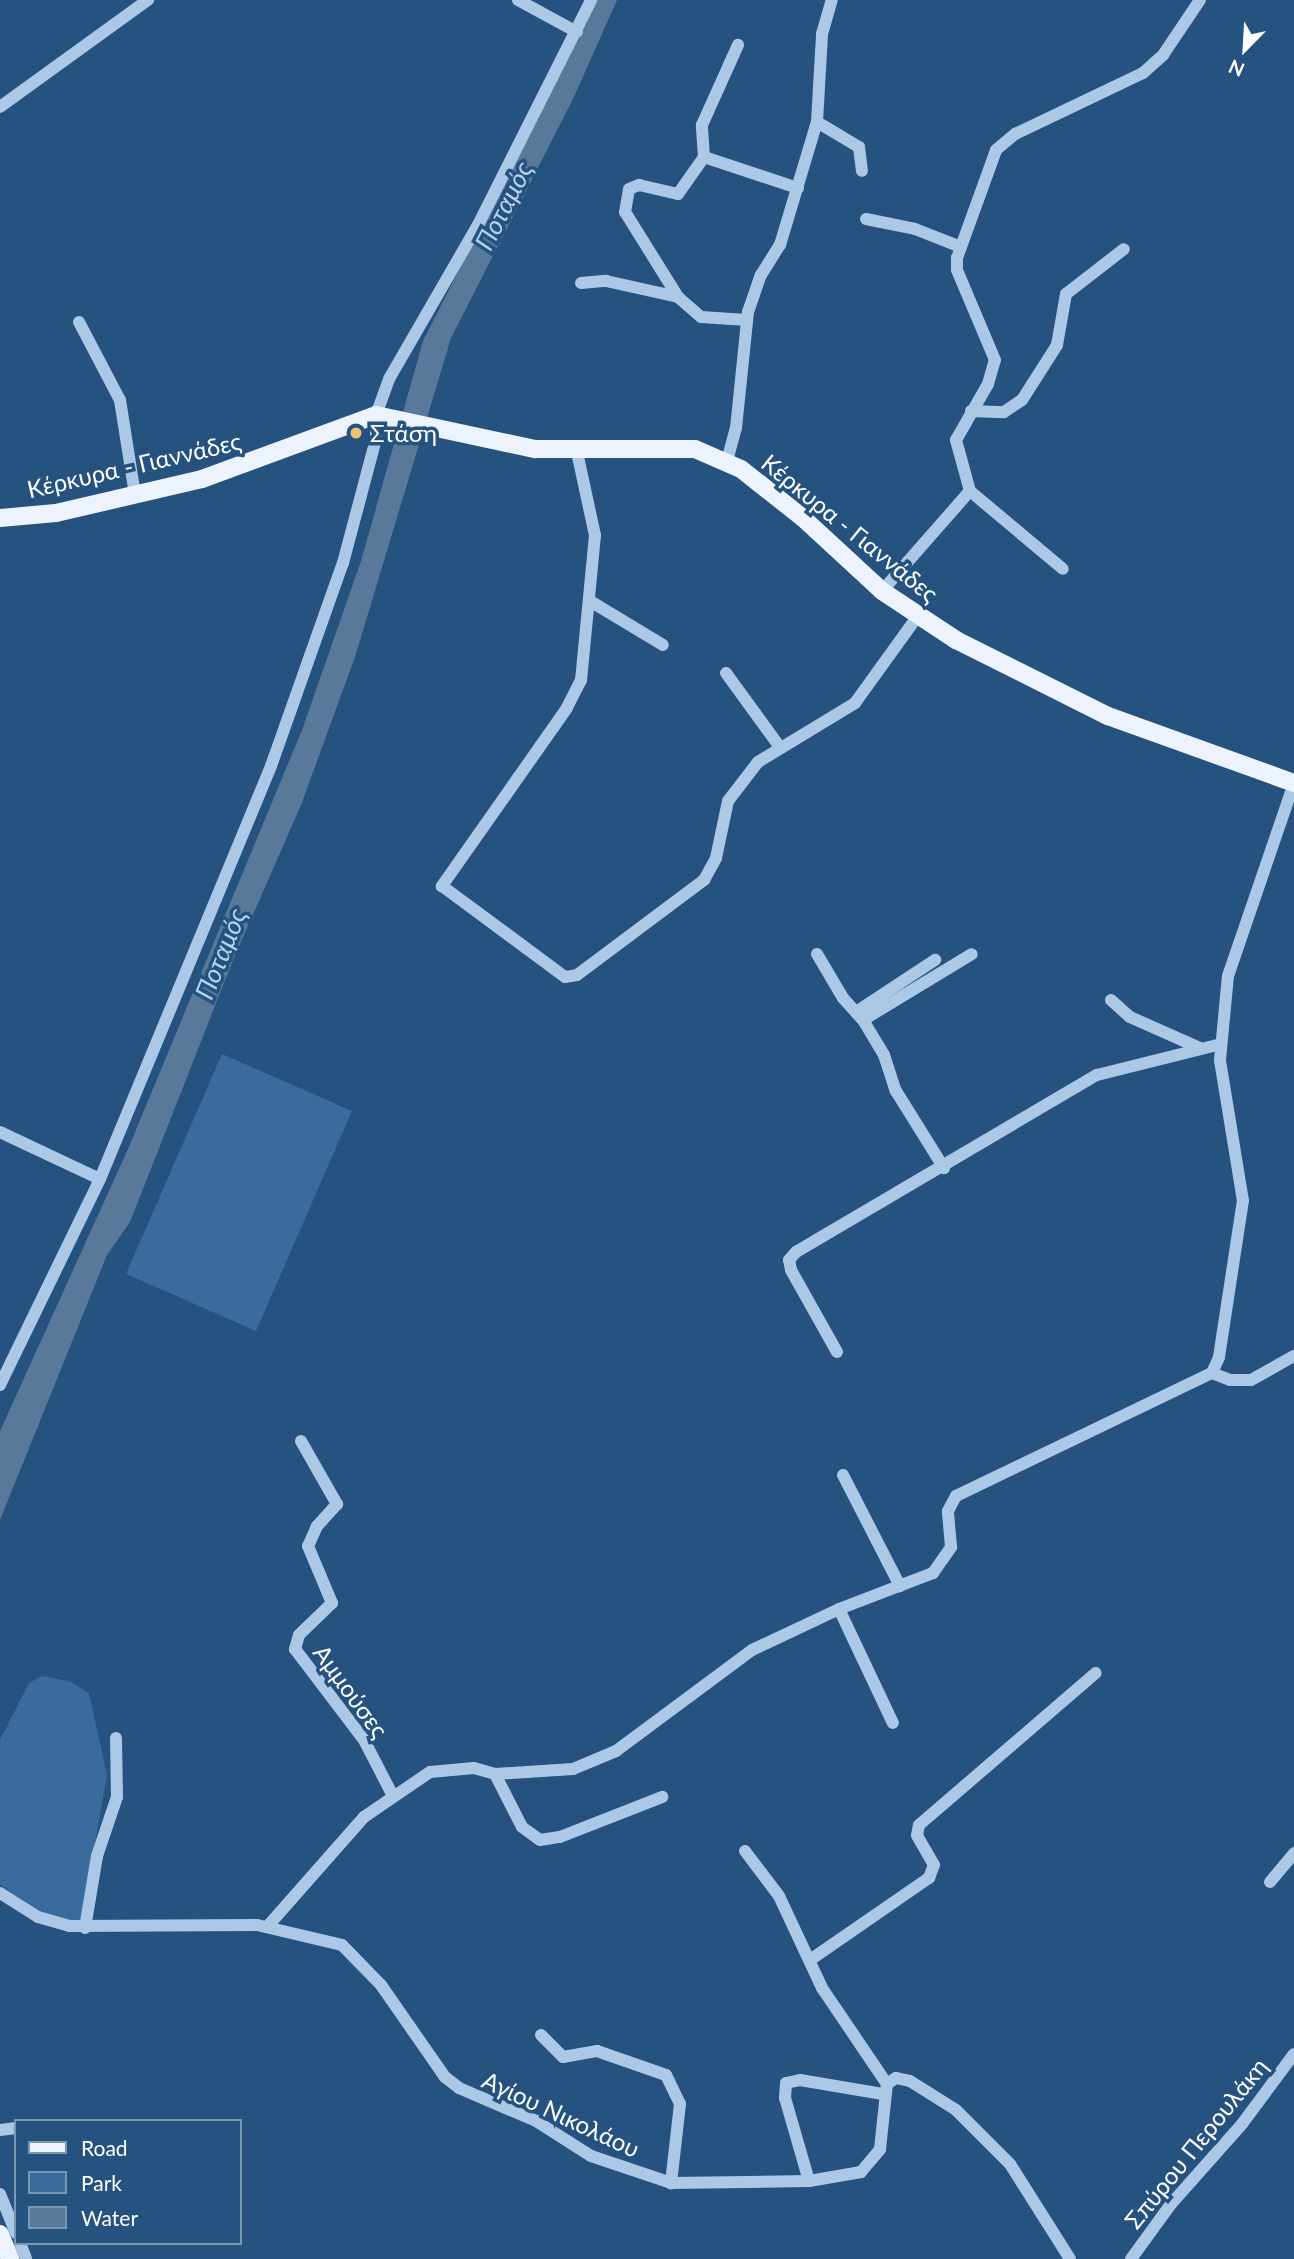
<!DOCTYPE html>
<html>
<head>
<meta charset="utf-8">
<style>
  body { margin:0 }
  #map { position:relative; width:1294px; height:2259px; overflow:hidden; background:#25527f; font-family:Lato,sans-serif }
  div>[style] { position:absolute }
  .green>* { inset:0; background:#396c9c }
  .water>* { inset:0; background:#587999 }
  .minor>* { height:12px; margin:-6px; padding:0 6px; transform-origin:6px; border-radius:6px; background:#abc9e6 }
  .major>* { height:18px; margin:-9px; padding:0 9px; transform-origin:9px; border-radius:9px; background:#ecf3fd }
  .dots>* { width:19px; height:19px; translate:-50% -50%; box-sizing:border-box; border:4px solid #25527f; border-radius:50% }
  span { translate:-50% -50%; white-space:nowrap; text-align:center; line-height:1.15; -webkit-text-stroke:7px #25527f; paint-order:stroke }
  .poi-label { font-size:24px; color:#fff }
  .left { translate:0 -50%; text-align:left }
  .street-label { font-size:24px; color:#fff }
  .water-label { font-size:26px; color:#b6d3ee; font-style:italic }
  .legend { position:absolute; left:14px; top:2119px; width:228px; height:126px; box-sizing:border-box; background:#25527f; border:2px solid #7c97b2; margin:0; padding:9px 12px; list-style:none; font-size:21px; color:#fff }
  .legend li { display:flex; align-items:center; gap:14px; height:35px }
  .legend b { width:35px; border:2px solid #7c97b2 }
  .north { position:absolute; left:1210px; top:14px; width:70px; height:70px; -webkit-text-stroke:5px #25527f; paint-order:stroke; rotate:204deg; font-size:19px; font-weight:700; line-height:28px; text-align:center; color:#fff }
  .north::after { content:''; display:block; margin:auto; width:24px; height:32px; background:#fff; clip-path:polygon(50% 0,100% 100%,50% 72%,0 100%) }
</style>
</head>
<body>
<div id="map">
  <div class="green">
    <div style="clip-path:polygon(222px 1054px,352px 1111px,256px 1331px,126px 1274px)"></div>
    <div style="clip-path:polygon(42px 1676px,69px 1681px,89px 1693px,107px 1775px,81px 1923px,41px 1912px,0 1885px,0 1740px,29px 1683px)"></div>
  </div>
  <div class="water">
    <div style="clip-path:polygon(596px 0,617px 0,573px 99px,451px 338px,355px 657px,301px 805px,233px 960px,130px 1222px,107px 1255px,0 1520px,0 1431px,128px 1149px,302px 730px,361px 561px,423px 341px)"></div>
  </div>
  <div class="minor">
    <div style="left:518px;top:0;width:67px;rotate:28.5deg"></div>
    <div style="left:0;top:107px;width:183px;rotate:-35.9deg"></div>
    <div style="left:817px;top:122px;width:49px;rotate:30.8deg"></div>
    <div style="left:859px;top:147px;width:24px;rotate:83deg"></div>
    <div style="left:704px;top:157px;width:32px;rotate:-94deg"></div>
    <div style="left:702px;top:125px;width:88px;rotate:-65.8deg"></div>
    <div style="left:866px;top:219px;width:50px;rotate:11.5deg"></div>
    <div style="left:915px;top:229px;width:49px;rotate:21.4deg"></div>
    <div style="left:581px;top:283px;width:25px;rotate:-5deg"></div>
    <div style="left:606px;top:281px;width:74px;rotate:12.5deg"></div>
    <div style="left:678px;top:297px;width:30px;rotate:41deg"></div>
    <div style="left:701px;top:317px;width:46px;rotate:3.7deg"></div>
    <div style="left:678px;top:297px;width:100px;rotate:-121.9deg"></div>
    <div style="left:625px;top:212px;width:23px;rotate:-80deg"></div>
    <div style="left:629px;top:189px;width:11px;rotate:-22deg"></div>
    <div style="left:639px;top:185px;width:40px;rotate:13deg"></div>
    <div style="left:678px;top:194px;width:45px;rotate:-54.9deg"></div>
    <div style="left:704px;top:157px;width:99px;rotate:18.3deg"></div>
    <div style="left:79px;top:322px;width:88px;rotate:62.3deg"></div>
    <div style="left:120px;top:400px;width:96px;rotate:81deg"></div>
    <div style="left:971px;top:411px;width:33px;rotate:2deg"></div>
    <div style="left:1004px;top:412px;width:22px;rotate:-34deg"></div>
    <div style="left:1022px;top:400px;width:65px;rotate:-57.5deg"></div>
    <div style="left:1057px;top:345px;width:52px;rotate:-80deg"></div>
    <div style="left:1066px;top:294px;width:73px;rotate:-37.8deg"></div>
    <div style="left:577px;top:452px;width:85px;rotate:77.8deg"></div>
    <div style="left:595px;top:535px;width:146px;rotate:95.5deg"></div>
    <div style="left:581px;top:680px;width:31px;rotate:117deg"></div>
    <div style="left:567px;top:708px;width:218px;rotate:125.1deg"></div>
    <div style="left:442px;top:886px;width:153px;rotate:36.5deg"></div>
    <div style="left:565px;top:977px;width:12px;rotate:-9deg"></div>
    <div style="left:577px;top:975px;width:159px;rotate:-36.8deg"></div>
    <div style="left:704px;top:880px;width:25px;rotate:-61deg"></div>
    <div style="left:716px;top:858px;width:58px;rotate:-78.1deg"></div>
    <div style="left:728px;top:801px;width:49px;rotate:-52.4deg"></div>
    <div style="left:758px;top:762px;width:114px;rotate:-31.3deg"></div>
    <div style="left:855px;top:703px;width:106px;rotate:-54.2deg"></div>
    <div style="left:727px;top:461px;width:34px;rotate:-75deg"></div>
    <div style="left:736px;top:428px;width:117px;rotate:-84.1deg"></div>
    <div style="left:748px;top:312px;width:39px;rotate:-71deg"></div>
    <div style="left:761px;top:275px;width:36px;rotate:-58deg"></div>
    <div style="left:780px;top:245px;width:128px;rotate:-73.3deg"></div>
    <div style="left:817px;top:122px;width:88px;rotate:-86.7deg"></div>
    <div style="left:822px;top:34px;width:35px;rotate:-74deg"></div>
    <div style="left:970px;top:491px;width:121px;rotate:40deg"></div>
    <div style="left:882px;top:591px;width:133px;rotate:-48.7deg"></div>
    <div style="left:970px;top:491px;width:53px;rotate:-105.4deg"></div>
    <div style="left:956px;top:440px;width:64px;rotate:-60.3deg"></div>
    <div style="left:988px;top:384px;width:25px;rotate:-74deg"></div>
    <div style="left:995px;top:360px;width:98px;rotate:-112.9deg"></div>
    <div style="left:957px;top:270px;width:12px;rotate:-90deg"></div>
    <div style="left:957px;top:258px;width:115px;rotate:-70.1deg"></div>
    <div style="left:996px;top:150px;width:25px;rotate:-40deg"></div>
    <div style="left:1015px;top:134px;width:142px;rotate:-25.5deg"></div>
    <div style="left:1143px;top:73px;width:27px;rotate:-42deg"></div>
    <div style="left:1163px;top:55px;width:66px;rotate:-56.1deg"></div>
    <div style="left:590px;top:601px;width:85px;rotate:31.1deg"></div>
    <div style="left:726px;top:673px;width:90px;rotate:54deg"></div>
    <div style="left:817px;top:954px;width:51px;rotate:59.4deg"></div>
    <div style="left:843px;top:998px;width:30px;rotate:48deg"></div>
    <div style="left:863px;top:1020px;width:41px;rotate:59deg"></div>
    <div style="left:884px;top:1055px;width:38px;rotate:72deg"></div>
    <div style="left:896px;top:1091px;width:91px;rotate:58.1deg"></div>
    <div style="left:1111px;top:1000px;width:25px;rotate:42deg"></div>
    <div style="left:1130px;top:1017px;width:77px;rotate:23.9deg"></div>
    <div style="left:856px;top:1012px;width:95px;rotate:-33.4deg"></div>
    <div style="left:863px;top:1020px;width:127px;rotate:-31.2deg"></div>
    <div style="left:0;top:1132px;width:110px;rotate:25.2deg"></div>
    <div style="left:837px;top:1352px;width:94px;rotate:-119.3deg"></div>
    <div style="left:791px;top:1270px;width:10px;rotate:-101deg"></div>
    <div style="left:789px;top:1260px;width:11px;rotate:-49deg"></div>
    <div style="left:796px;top:1252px;width:349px;rotate:-30.5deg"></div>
    <div style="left:1097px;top:1075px;width:128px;rotate:-14deg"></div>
    <div style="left:1212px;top:1373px;width:19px;rotate:21deg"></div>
    <div style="left:1230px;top:1380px;width:21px"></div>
    <div style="left:1251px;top:1380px;width:49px;rotate:-29.2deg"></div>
    <div style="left:0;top:1385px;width:229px;rotate:-64.1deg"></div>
    <div style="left:100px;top:1179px;width:447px;rotate:-67.5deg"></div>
    <div style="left:271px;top:766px;width:215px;rotate:-70.5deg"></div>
    <div style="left:343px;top:563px;width:128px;rotate:-75.1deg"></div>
    <div style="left:376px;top:439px;width:24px;rotate:-90deg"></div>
    <div style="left:376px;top:415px;width:38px;rotate:-70deg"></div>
    <div style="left:389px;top:379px;width:178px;rotate:-60deg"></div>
    <div style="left:478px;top:225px;width:252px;rotate:-63.3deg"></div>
    <div style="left:301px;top:1441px;width:73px;rotate:60.3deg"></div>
    <div style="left:337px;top:1504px;width:30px;rotate:132deg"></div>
    <div style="left:317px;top:1526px;width:22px;rotate:114deg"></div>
    <div style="left:308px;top:1546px;width:62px;rotate:67.2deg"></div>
    <div style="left:332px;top:1603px;width:46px;rotate:135.9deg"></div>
    <div style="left:299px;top:1635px;width:15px;rotate:106deg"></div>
    <div style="left:295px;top:1649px;width:114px;rotate:52.8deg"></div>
    <div style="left:364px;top:1740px;width:61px;rotate:62.6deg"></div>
    <div style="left:843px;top:1475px;width:125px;rotate:62.8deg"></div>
    <div style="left:839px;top:1609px;width:126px;rotate:64.7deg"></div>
    <div style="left:495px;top:1774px;width:78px;rotate:-3.7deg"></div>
    <div style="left:573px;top:1769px;width:47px;rotate:-22.7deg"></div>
    <div style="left:616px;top:1751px;width:169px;rotate:-36.6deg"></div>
    <div style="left:752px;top:1650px;width:96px;rotate:-25.2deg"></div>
    <div style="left:839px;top:1609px;width:101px;rotate:-21deg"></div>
    <div style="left:933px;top:1573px;width:32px;rotate:-55deg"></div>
    <div style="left:951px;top:1547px;width:36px;rotate:-95deg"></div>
    <div style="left:948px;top:1511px;width:17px;rotate:-62deg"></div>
    <div style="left:956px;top:1496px;width:284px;rotate:-25.7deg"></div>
    <div style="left:1212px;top:1373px;width:17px;rotate:-66deg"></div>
    <div style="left:1219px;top:1357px;width:158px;rotate:-81.3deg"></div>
    <div style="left:1243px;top:1201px;width:143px;rotate:-99.3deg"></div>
    <div style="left:1220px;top:1060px;width:84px;rotate:-84.6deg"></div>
    <div style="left:1228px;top:976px;width:204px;rotate:-71.1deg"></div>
    <div style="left:745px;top:1851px;width:56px;rotate:52.9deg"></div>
    <div style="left:779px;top:1896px;width:102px;rotate:64.9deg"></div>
    <div style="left:822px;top:1988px;width:116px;rotate:55.9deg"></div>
    <div style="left:1270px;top:1882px;width:38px;rotate:-50deg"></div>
    <div style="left:0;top:1893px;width:45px;rotate:32.3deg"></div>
    <div style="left:38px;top:1917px;width:32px;rotate:16deg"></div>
    <div style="left:69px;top:1926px;width:188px;rotate:-0.3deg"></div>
    <div style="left:257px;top:1925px;width:87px;rotate:13.2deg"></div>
    <div style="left:342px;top:1945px;width:56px;rotate:45.7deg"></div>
    <div style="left:381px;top:1985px;width:112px;rotate:55.2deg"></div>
    <div style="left:445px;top:2077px;width:18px;rotate:38deg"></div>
    <div style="left:459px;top:2088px;width:84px;rotate:23.2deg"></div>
    <div style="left:536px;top:2121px;width:65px;rotate:32.5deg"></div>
    <div style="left:591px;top:2156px;width:84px;rotate:18.6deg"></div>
    <div style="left:671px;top:2183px;width:138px;rotate:-0.8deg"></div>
    <div style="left:809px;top:2181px;width:53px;rotate:-9.8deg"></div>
    <div style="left:861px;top:2172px;width:30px;rotate:-50deg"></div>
    <div style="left:880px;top:2149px;width:65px;rotate:-83.9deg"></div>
    <div style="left:887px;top:2084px;width:11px;rotate:-34deg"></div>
    <div style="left:896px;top:2078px;width:14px;rotate:12deg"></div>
    <div style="left:910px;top:2081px;width:54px;rotate:32.2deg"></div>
    <div style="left:956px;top:2110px;width:76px;rotate:45deg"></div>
    <div style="left:1010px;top:2164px;width:112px;rotate:57.7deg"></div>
    <div style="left:267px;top:1927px;width:147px;rotate:-48.6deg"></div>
    <div style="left:364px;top:1817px;width:80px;rotate:-34.3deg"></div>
    <div style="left:430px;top:1772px;width:44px;rotate:-5.2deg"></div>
    <div style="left:474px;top:1768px;width:22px;rotate:16deg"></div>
    <div style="left:495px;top:1774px;width:59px;rotate:63deg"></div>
    <div style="left:522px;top:1827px;width:22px;rotate:36deg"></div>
    <div style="left:540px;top:1840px;width:20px;rotate:-9deg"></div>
    <div style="left:560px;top:1837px;width:110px;rotate:-21.4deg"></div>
    <div style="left:85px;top:1928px;width:73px;rotate:-80.5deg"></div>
    <div style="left:97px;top:1856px;width:62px;rotate:-71.3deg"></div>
    <div style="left:117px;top:1797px;width:59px;rotate:-91deg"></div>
    <div style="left:810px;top:1960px;width:145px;rotate:-34.6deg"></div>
    <div style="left:929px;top:1878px;width:14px;rotate:-69deg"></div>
    <div style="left:934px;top:1865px;width:34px;rotate:-120deg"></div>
    <div style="left:917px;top:1835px;width:10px;rotate:-79deg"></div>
    <div style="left:919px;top:1825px;width:233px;rotate:-40.7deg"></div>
    <div style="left:541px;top:2035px;width:31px;rotate:45deg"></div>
    <div style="left:563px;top:2057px;width:35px;rotate:-10deg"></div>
    <div style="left:597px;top:2051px;width:73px;rotate:19.2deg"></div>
    <div style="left:666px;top:2075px;width:32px;rotate:64deg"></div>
    <div style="left:680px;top:2104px;width:80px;rotate:96.5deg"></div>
    <div style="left:0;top:2130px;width:16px;rotate:-7deg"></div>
    <div style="left:809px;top:2181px;width:86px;rotate:-106.1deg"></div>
    <div style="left:785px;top:2098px;width:15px;rotate:-86deg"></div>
    <div style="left:786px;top:2083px;width:14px;rotate:-12deg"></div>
    <div style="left:800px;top:2080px;width:84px;rotate:9.6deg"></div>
    <div style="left:0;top:2194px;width:42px;rotate:67.7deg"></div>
    <div style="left:20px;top:2243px;width:17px;rotate:69deg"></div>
    <div style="left:1131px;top:2259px;width:68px;rotate:-54deg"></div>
    <div style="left:1171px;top:2204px;width:107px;rotate:-48.4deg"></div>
    <div style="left:1242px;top:2124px;width:87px;rotate:-53.4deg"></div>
  </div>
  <div class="major">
    <div style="left:0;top:518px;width:56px;rotate:-5.1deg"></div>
    <div style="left:56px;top:513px;width:150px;rotate:-13.1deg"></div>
    <div style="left:202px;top:479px;width:185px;rotate:-20.2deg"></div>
    <div style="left:376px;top:415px;width:163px;rotate:12.1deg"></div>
    <div style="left:535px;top:449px;width:160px"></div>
    <div style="left:695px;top:449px;width:50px;rotate:23.5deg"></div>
    <div style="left:741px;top:469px;width:79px;rotate:38.3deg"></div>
    <div style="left:803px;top:518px;width:108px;rotate:42.7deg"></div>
    <div style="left:882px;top:591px;width:89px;rotate:33.5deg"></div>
    <div style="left:956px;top:640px;width:170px;rotate:26.6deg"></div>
    <div style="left:1108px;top:716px;width:198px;rotate:19.8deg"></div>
    <div style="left:0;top:2234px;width:27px;rotate:68deg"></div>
  </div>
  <div class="dots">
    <div style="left:356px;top:433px;background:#f0c26f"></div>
  </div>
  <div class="poi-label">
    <span class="left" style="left:370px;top:433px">Στάση</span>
  </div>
  <div class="street-label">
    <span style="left:134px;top:465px;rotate:-13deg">Κέρκυρα - Γιαννάδες</span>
    <span style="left:850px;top:528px;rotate:39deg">Κέρκυρα - Γιαννάδες</span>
    <span style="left:351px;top:1691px;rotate:54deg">Αμμούσες</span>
    <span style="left:561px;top:2114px;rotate:25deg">Αγίου Νικολάου</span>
    <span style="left:1196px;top:2143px;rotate:-51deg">Σπύρου Περουλάκη</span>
  </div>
  <div class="water-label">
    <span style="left:504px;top:206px;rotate:-63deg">Ποταμός</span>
    <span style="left:221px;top:954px;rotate:-68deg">Ποταμός</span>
  </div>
  <ul class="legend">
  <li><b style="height:9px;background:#ecf3fd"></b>Road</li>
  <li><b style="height:19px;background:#396c9c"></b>Park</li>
  <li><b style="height:19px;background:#587999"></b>Water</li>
  </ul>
  <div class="north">N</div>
</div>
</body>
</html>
